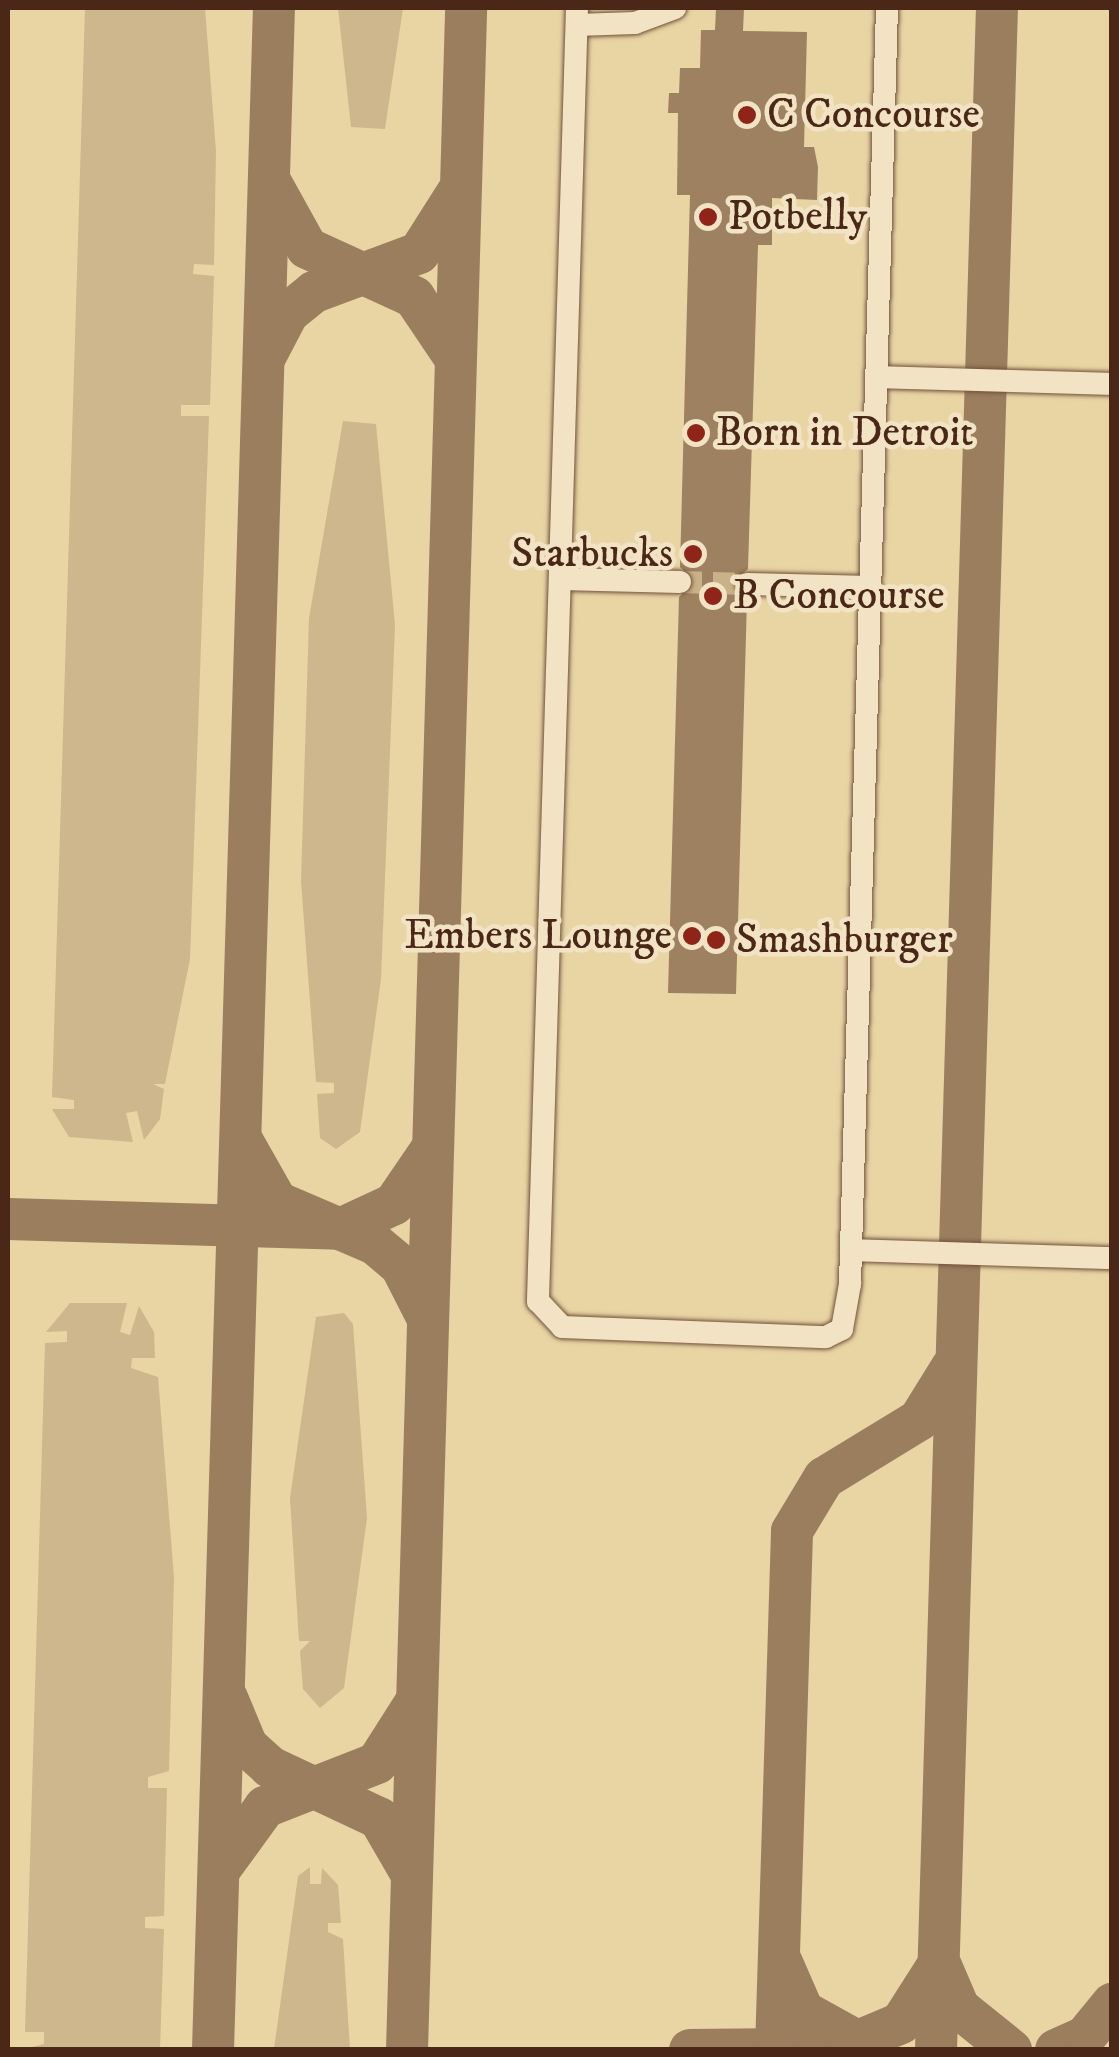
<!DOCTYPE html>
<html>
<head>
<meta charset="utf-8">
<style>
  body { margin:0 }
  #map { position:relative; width:1119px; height:2057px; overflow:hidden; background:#e9d4a4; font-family:"IM FELL DW Pica",serif }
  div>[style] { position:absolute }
  .green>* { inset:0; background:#ceb78c }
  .taxiway>* { height:42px; margin:-21px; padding:0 21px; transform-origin:21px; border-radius:21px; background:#9a7e5e }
  .building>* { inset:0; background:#9d8160 }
  .minor-tunnel>* { height:22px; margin-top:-11px; transform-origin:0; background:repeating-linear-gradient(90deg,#c9b188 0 22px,transparent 0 33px) }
  .roads { filter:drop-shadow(0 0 2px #72523a) drop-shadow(0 0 2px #72523a) }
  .minor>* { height:22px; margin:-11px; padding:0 11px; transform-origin:11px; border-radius:11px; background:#f1e3c4 }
  .dots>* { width:28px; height:28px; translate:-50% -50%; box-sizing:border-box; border:5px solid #f1e3c4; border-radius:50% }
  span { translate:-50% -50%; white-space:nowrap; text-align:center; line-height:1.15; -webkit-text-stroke:9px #f1e3c4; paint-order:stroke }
  .poi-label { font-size:42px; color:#4a2717 }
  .left { translate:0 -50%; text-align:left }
  .right { translate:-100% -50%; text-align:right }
  .frame { position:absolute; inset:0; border:10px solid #4a2717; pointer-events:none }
</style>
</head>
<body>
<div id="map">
  <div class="green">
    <div style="clip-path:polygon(85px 8px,205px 8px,216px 151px,214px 265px,194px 264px,193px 274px,214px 276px,210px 405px,181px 405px,181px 416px,209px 416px,190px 959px,165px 1084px,153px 1084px,164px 1089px,160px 1119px,144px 1140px,137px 1111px,126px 1113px,133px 1142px,69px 1137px,52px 1109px,74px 1109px,74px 1100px,52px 1097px)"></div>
    <div style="clip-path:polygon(338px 8px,403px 8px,385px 129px,351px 127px)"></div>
    <div style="clip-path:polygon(343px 421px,376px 424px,395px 625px,381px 979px,360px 1132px,336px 1149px,320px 1138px,317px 1094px,334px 1093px,334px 1083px,316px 1082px,301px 881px,309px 618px)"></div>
    <div style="clip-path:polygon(70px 1303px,127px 1303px,120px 1332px,130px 1335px,139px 1306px,154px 1332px,155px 1358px,132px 1358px,131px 1368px,158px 1377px,174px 1577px,169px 1771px,148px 1777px,148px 1788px,167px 1788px,164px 1916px,145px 1917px,145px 1928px,164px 1929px,160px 2049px,24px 2049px,44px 2044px,44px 2032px,25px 2032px,45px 1343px,67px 1342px,67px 1331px,46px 1332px)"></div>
    <div style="clip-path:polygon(344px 1313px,353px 1324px,367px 1518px,344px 1688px,320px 1708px,303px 1689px,300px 1651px,310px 1641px,299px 1641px,290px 1498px,316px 1317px)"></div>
    <div style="clip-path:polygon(310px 1867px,310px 1884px,321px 1884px,322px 1868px,338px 1885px,341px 1923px,328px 1923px,328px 1932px,343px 1939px,350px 2049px,274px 2049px,298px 1876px)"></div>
  </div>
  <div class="taxiway">
    <div style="left:271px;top:183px;width:74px;rotate:61deg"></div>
    <div style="left:307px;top:248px;width:118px;rotate:24.6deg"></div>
    <div style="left:414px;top:297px;width:73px;rotate:56.1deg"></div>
    <div style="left:266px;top:355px;width:47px;rotate:-62.4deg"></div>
    <div style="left:288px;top:313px;width:33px;rotate:-39deg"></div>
    <div style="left:314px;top:292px;width:112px;rotate:-20.4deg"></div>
    <div style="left:419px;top:253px;width:75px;rotate:-57.6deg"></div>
    <div style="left:243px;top:1142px;width:69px;rotate:60.5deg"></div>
    <div style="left:277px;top:1202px;width:107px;rotate:23.2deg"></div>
    <div style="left:375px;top:1244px;width:34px;rotate:40deg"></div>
    <div style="left:401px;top:1266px;width:57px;rotate:63deg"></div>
    <div style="left:8px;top:1219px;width:332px;rotate:1.7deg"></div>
    <div style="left:340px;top:1229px;width:60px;rotate:-24.8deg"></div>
    <div style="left:394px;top:1204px;width:65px;rotate:-55.6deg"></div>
    <div style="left:227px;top:1698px;width:52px;rotate:67.4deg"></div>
    <div style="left:247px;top:1746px;width:31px;rotate:42deg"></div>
    <div style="left:270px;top:1767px;width:120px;rotate:25.1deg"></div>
    <div style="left:379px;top:1818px;width:64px;rotate:59.8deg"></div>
    <div style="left:220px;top:1869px;width:77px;rotate:-54deg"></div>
    <div style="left:265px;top:1807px;width:120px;rotate:-21.4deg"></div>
    <div style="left:377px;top:1763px;width:69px;rotate:-57.5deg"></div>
    <div style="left:782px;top:1963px;width:52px;rotate:66.4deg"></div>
    <div style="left:803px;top:2011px;width:80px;rotate:29.1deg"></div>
    <div style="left:941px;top:1966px;width:46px;rotate:66.8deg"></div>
    <div style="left:959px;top:2008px;width:67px;rotate:38.9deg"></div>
    <div style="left:839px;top:2049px;width:67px;rotate:-22.8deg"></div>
    <div style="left:901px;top:2023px;width:65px;rotate:-57.5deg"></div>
    <div style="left:213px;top:2050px;width:2043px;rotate:-88.29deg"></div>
    <div style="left:407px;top:2050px;width:2043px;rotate:-88.34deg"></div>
    <div style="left:690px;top:2050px;width:115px;rotate:-0.5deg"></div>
    <div style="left:776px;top:2050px;width:519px;rotate:-88.23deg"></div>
    <div style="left:792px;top:1531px;width:62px;rotate:-58.9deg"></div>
    <div style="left:824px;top:1478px;width:111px;rotate:-31.4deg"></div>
    <div style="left:919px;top:1420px;width:62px;rotate:-58.1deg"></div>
    <div style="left:936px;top:2050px;width:2043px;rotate:-88.29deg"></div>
    <div style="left:1056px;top:2050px;width:32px;rotate:-24deg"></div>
    <div style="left:1085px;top:2037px;width:43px;rotate:-50.7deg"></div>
  </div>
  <div class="building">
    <div style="clip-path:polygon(716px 8px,744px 8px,743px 31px,807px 32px,804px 147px,814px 147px,818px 167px,817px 200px,772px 198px,772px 245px,758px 245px,748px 569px,732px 583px,747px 599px,736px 994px,668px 993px,679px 597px,695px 581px,680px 567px,690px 195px,677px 195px,678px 113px,668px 113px,669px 93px,679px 93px,680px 68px,700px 68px,701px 30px,715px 30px)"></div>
  </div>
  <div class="minor-tunnel">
    <div style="left:680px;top:582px;width:67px;rotate:1.7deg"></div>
  </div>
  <div class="roads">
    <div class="minor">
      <div style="left:577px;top:8px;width:1294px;rotate:91.73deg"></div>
      <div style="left:538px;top:1301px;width:35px;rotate:47deg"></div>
      <div style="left:562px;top:1327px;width:264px;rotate:2.2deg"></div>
      <div style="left:826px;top:1337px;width:18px;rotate:-27deg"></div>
      <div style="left:842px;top:1329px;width:46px;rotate:-79.9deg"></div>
      <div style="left:850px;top:1284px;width:1277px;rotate:-88.34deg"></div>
      <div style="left:577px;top:25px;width:58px;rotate:-2deg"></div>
      <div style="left:635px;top:23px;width:43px;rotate:-20.6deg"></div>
      <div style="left:877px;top:377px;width:235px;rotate:1.7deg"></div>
      <div style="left:560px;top:579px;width:120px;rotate:1.4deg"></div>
      <div style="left:747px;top:584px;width:124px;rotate:1.4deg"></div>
      <div style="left:851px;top:1250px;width:261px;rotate:1.8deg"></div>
    </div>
  </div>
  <div class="dots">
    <div style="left:747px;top:115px;background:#8f2418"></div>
    <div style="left:708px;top:217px;background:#8f2418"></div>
    <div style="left:696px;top:433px;background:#8f2418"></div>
    <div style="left:693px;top:554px;background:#8f2418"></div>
    <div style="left:713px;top:596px;background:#8f2418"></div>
    <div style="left:692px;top:936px;background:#8f2418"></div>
    <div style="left:716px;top:940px;background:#8f2418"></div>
  </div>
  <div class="poi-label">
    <span class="left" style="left:767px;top:115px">C Concourse</span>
    <span class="left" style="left:728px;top:217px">Potbelly</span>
    <span class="left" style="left:716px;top:433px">Born in Detroit</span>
    <span class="right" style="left:673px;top:554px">Starbucks</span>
    <span class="left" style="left:733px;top:596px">B Concourse</span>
    <span class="right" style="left:672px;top:936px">Embers Lounge</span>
    <span class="left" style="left:736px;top:940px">Smashburger</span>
  </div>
  <div class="frame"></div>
</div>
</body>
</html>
